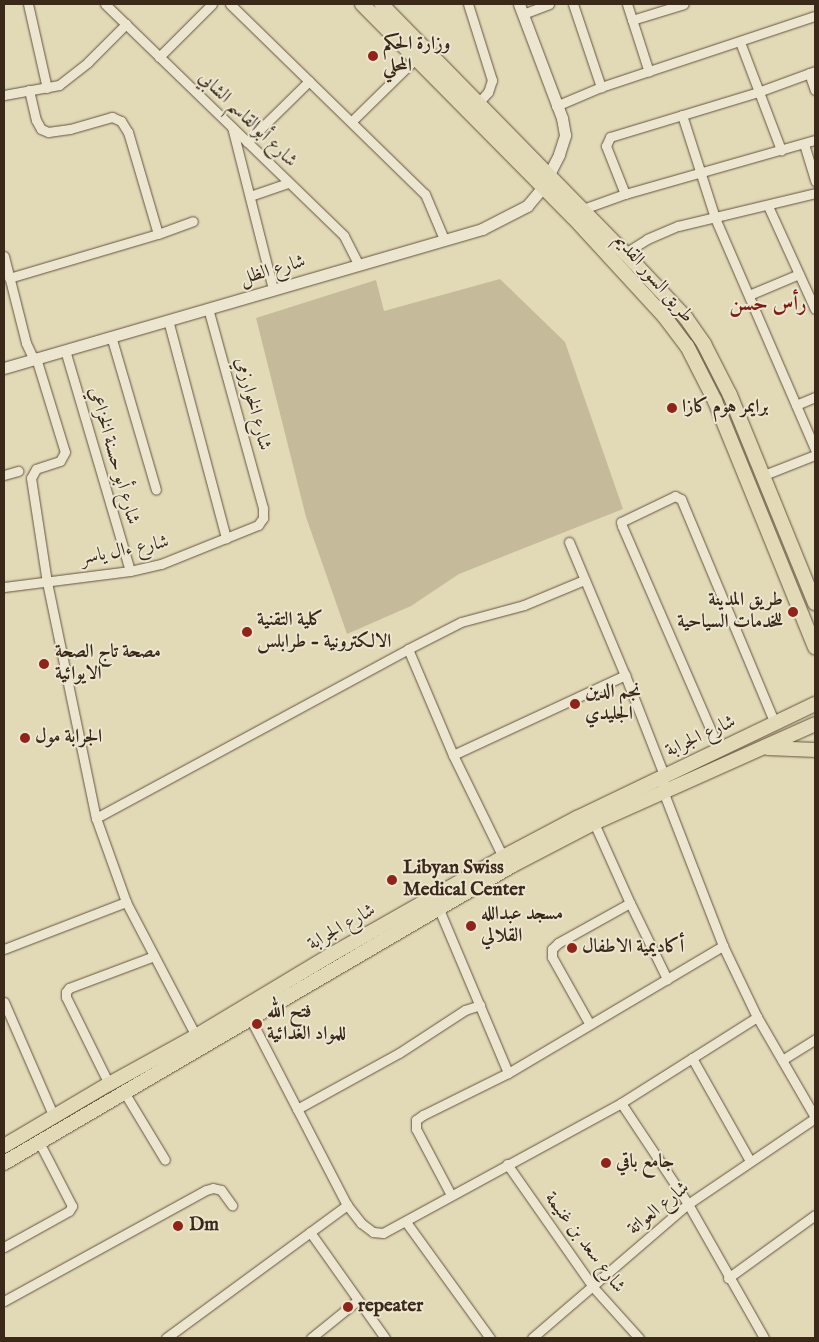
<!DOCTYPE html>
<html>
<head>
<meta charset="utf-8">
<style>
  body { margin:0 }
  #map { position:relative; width:819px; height:1342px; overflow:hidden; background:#e2d9b6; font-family:"IM FELL English",Amiri,serif }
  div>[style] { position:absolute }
  .green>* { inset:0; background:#c5bb9b }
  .roads { filter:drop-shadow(0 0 1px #645440) drop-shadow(0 0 1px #645440) }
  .minor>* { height:9px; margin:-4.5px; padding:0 4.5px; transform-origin:4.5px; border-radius:4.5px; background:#ece6d0 }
  .tertiary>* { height:11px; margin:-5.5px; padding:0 5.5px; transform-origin:5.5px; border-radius:5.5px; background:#ece6d0 }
  .primary>* { height:14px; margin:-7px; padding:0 7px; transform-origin:7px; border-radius:7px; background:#e2d9b6 }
  .dots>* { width:14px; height:14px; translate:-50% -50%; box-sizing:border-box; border:2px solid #ece6d0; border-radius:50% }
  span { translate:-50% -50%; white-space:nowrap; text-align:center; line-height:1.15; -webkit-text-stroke:4px #ece6d0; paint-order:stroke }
  .poi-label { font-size:19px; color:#3a2819; font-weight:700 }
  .left { translate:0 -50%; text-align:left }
  .right { translate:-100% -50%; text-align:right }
  .street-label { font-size:19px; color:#3a2819 }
  .quarter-label { font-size:21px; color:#7a1f14; font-weight:700 }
  .frame { position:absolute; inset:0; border:5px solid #3a2819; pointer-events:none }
</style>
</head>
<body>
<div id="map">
  <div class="green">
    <div style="clip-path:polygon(500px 279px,565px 342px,623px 509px,459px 574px,411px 606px,347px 634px,306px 517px,256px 318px,376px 280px,384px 311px)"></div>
  </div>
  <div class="roads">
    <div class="minor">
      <div style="left:28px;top:4px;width:86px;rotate:77.3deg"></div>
      <div style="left:105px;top:4px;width:333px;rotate:44.1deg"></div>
      <div style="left:344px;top:236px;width:31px;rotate:63deg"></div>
      <div style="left:230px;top:4px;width:272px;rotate:44.3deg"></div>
      <div style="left:425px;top:194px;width:49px;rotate:67.1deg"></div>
      <div style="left:468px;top:4px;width:80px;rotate:72.5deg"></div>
      <div style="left:492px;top:80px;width:13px;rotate:108deg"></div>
      <div style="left:488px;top:92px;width:13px;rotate:132deg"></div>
      <div style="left:573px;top:4px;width:88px;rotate:71.4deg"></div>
      <div style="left:627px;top:4px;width:71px;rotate:72.1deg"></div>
      <div style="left:523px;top:14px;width:28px;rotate:-21deg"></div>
      <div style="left:632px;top:20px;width:54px;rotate:-17.1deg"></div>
      <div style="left:740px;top:42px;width:116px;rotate:69.2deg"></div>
      <div style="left:159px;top:57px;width:75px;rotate:-45deg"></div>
      <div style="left:809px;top:73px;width:18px;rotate:71deg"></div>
      <div style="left:29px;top:90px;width:31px;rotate:77deg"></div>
      <div style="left:36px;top:120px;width:10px;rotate:61deg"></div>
      <div style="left:41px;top:129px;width:8px;rotate:23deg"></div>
      <div style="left:48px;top:132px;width:22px;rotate:-8deg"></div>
      <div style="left:70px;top:129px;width:44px;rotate:-15.9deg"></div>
      <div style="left:112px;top:117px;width:10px;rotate:24deg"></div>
      <div style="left:121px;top:121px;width:13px;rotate:58deg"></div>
      <div style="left:128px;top:132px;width:106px;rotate:73.6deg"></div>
      <div style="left:4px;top:95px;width:56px;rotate:-10.3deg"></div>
      <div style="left:59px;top:85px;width:37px;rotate:-38deg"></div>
      <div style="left:88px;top:62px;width:54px;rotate:-45deg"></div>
      <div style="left:556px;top:106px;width:49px;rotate:-22.9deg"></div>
      <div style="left:601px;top:87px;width:225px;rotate:-18.4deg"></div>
      <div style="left:682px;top:115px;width:108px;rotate:72.2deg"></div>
      <div style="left:715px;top:218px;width:252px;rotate:66.6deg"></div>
      <div style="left:352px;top:121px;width:90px;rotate:-44.5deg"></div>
      <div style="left:232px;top:127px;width:167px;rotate:75.8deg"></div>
      <div style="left:247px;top:142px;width:87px;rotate:-44.5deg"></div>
      <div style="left:804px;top:144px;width:39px;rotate:73deg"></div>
      <div style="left:625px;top:194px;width:52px;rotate:-111.6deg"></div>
      <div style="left:606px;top:146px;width:10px;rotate:-66deg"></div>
      <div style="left:610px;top:137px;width:155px;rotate:-16.9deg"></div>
      <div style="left:758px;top:92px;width:61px;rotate:-20.2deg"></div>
      <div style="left:250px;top:196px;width:40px;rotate:-18.9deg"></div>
      <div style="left:768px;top:206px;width:113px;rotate:65.5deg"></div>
      <div style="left:583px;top:209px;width:45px;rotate:-19.7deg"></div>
      <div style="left:625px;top:194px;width:198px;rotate:-15.9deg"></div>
      <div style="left:625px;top:253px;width:26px;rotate:-32deg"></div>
      <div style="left:647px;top:239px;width:34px;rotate:-23deg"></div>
      <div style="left:678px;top:226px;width:141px;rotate:-13.5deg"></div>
      <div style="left:4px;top:256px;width:90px;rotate:75.8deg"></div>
      <div style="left:26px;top:343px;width:14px;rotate:65deg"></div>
      <div style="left:32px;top:356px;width:4px;rotate:27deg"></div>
      <div style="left:36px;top:358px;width:98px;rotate:72.9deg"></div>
      <div style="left:65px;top:452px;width:10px;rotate:119deg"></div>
      <div style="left:60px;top:461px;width:25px;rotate:162deg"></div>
      <div style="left:36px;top:469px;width:10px;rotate:119deg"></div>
      <div style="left:31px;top:478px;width:105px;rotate:81.3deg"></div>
      <div style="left:47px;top:582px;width:241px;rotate:78.3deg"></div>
      <div style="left:96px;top:818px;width:89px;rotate:70.3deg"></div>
      <div style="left:126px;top:902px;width:151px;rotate:62.4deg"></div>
      <div style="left:9px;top:278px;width:155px;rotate:-16.5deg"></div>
      <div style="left:158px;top:234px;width:37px;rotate:-20deg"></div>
      <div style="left:749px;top:295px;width:54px;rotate:-22.8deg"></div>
      <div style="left:168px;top:320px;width:226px;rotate:75.1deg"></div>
      <div style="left:111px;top:336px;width:160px;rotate:73.7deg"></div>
      <div style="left:65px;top:350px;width:230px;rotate:73.6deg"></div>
      <div style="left:796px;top:405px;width:21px;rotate:-23deg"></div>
      <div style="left:4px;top:475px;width:15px;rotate:-16deg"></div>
      <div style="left:764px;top:475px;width:55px;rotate:-21.4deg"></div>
      <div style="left:569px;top:542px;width:144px;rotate:67.2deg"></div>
      <div style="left:625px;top:675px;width:107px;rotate:68.7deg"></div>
      <div style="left:664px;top:775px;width:16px;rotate:94deg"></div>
      <div style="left:663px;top:791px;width:166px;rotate:68.8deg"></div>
      <div style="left:723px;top:946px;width:79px;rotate:64.4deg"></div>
      <div style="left:757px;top:1017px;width:116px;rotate:59.9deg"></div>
      <div style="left:4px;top:587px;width:127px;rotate:-7.2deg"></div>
      <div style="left:130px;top:571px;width:32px;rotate:-13deg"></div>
      <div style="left:161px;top:564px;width:105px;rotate:-21.9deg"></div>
      <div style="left:258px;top:525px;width:9px;rotate:-54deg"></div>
      <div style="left:263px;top:518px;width:10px;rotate:-90deg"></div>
      <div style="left:263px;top:508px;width:207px;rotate:-105.4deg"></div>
      <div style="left:408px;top:649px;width:59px;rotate:-27deg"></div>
      <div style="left:461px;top:622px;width:65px;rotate:-15.1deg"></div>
      <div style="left:524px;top:605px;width:65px;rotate:-22.6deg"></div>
      <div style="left:719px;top:749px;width:243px;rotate:-113.5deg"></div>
      <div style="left:622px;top:526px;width:4px;rotate:-104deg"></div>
      <div style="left:621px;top:522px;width:60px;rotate:-25.7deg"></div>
      <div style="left:675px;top:496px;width:7px;rotate:27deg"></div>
      <div style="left:681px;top:499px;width:244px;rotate:67.3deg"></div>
      <div style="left:453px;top:755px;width:190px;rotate:-24.9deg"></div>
      <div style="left:96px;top:818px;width:355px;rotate:-28.4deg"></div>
      <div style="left:408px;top:649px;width:115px;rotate:67deg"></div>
      <div style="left:453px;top:755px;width:118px;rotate:63.9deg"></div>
      <div style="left:594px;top:823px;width:88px;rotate:65.8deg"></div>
      <div style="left:630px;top:903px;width:85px;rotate:64deg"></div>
      <div style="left:438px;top:907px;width:180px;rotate:67.1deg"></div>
      <div style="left:4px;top:949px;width:131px;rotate:-21.1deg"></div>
      <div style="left:4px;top:1002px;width:125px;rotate:66.5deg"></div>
      <div style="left:250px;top:1018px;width:211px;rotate:62.6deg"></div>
      <div style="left:347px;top:1205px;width:23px;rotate:52deg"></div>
      <div style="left:361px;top:1223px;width:15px;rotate:37deg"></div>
      <div style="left:373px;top:1232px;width:10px;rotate:6deg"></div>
      <div style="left:383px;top:1233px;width:271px;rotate:-28.6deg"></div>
      <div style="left:621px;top:1103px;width:161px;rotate:-32.3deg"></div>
      <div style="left:589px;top:1023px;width:76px;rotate:-119.3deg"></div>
      <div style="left:552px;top:957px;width:8px;rotate:-90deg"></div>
      <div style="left:552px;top:949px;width:8px;rotate:-45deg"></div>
      <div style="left:558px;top:943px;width:82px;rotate:-29.1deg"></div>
      <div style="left:692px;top:1058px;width:118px;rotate:60.6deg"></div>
      <div style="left:782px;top:1060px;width:39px;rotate:-32deg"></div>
      <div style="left:109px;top:1084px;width:97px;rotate:-116.3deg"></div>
      <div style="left:66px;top:997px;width:5px;rotate:-90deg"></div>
      <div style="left:66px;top:992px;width:5px;rotate:-53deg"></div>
      <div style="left:69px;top:988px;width:91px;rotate:-20.6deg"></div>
      <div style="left:124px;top:1092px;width:79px;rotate:58.9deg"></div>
      <div style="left:621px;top:1103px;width:121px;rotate:56.4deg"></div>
      <div style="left:688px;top:1204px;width:154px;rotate:60.4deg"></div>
      <div style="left:297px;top:1109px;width:116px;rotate:-28.8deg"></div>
      <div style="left:399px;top:1053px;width:79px;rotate:-33.1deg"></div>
      <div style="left:465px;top:1010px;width:16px;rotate:-18deg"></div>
      <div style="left:507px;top:1164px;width:150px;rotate:55deg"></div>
      <div style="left:593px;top:1287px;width:69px;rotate:48deg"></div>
      <div style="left:451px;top:1195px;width:75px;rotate:-117.9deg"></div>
      <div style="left:416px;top:1129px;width:9px;rotate:-90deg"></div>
      <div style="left:416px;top:1120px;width:9px;rotate:-36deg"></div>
      <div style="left:423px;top:1115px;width:95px;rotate:-26.3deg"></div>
      <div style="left:508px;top:1073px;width:250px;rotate:-30.6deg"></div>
      <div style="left:406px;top:1222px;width:143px;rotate:54.1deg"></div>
      <div style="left:310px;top:1232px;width:130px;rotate:54.7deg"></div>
      <div style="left:4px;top:1247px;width:74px;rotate:-29deg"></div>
      <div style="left:69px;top:1211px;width:6px;rotate:-59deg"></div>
      <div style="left:72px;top:1206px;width:72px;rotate:-117.3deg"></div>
      <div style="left:728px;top:1278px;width:107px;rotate:-35.9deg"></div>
      <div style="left:4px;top:1301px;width:230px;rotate:-28.8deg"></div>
      <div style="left:206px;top:1190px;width:7px;rotate:-16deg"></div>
      <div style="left:213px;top:1188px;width:8px;rotate:14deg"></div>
      <div style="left:221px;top:1190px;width:19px;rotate:54deg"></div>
      <div style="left:166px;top:1338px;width:225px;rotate:-36.3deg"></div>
      <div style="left:311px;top:1338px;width:60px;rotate:-39deg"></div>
      <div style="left:532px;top:1338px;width:206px;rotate:-40.7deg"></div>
      <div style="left:688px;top:1204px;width:153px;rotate:-34.1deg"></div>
    </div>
    <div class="tertiary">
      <div style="left:4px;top:368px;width:498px;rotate:-16.2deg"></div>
      <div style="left:482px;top:229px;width:51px;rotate:-27.1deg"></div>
      <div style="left:527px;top:206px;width:23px;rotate:-50deg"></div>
      <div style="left:542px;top:188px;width:38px;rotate:-63deg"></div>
      <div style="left:559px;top:154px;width:20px;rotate:-72deg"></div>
      <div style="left:565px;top:135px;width:17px;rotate:-100deg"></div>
      <div style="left:562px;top:118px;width:122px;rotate:-110.7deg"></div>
    </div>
    <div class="primary">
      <div style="left:362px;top:4px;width:300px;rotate:45.3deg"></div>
      <div style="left:573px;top:217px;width:134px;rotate:47.4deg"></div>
      <div style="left:664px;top:316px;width:38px;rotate:53deg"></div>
      <div style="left:687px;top:346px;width:62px;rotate:63deg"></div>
      <div style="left:715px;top:401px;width:266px;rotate:67.9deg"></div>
      <div style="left:381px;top:4px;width:349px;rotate:45.6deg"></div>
      <div style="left:625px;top:253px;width:89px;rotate:46.8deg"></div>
      <div style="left:686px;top:318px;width:32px;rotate:55deg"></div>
      <div style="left:704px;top:344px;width:57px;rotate:63deg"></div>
      <div style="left:730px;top:395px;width:225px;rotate:67.8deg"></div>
      <div style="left:768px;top:748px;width:47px;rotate:2.4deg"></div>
      <div style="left:4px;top:1146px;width:122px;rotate:-30.6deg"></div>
      <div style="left:109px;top:1084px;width:99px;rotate:-28.9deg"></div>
      <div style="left:196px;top:1036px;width:155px;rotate:-31deg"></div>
      <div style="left:329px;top:956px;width:200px;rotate:-29.6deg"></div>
      <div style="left:503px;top:857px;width:84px;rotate:-27.8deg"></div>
      <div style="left:577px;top:818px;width:264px;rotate:-25.6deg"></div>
      <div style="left:4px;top:1163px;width:590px;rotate:-30.35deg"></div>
      <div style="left:513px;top:865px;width:91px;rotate:-27.4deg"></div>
      <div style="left:594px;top:823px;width:242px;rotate:-24.1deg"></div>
    </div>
  </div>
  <div class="dots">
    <div style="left:373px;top:56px;background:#8f2418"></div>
    <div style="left:672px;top:408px;background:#8f2418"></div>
    <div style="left:793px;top:612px;background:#8f2418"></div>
    <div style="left:247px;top:632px;background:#8f2418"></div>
    <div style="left:44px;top:664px;background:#8f2418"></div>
    <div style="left:575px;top:704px;background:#8f2418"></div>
    <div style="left:25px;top:738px;background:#8f2418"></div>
    <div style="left:392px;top:880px;background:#8f2418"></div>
    <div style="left:471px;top:926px;background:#8f2418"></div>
    <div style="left:572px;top:948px;background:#8f2418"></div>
    <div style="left:257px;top:1024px;background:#8f2418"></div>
    <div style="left:606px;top:1163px;background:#8f2418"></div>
    <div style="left:178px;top:1226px;background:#8f2418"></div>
    <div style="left:348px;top:1307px;background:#8f2418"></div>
  </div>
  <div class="poi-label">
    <span class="left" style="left:383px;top:56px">وزارة الحكم<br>المحلي</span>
    <span class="left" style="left:682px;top:408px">برايمر هوم كازا</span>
    <span class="right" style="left:783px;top:612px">طريق المدينة<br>للخدمات السياحية</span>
    <span class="left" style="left:257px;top:632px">كلية التقنية<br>الالكترونية - طرابلس</span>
    <span class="left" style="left:55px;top:664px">مصحة تاج الصحة<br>الايوائية</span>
    <span class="left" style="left:585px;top:704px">نجم الدين<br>الجليدي</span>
    <span class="left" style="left:35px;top:738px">الجرابة مول</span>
    <span class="left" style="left:403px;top:880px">Libyan Swiss<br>Medical Center</span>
    <span class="left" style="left:481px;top:926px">مسجد عبدالله<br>القلالي</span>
    <span class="left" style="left:582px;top:948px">أكاديمية الاطفال</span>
    <span class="left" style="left:267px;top:1024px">فتح الله<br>للمواد الغدائية</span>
    <span class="left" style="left:616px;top:1163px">جامع باقي</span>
    <span class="left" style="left:189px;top:1226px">Dm</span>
    <span class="left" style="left:358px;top:1307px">repeater</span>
  </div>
  <div class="street-label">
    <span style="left:247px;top:120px;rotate:44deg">شارع أبوالقاسم الشابي</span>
    <span style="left:273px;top:271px;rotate:-16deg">شارع الظل</span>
    <span style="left:653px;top:279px;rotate:49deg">طريق السور القديم</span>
    <span style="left:252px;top:404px;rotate:75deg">شارع الخوارزمي</span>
    <span style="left:113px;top:456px;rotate:74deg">شارع أبو حسنة الخزاعي</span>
    <span style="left:125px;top:551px;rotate:-11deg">شارع ءال ياسر</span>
    <span style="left:701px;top:737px;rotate:-25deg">شارع الجرابة</span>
    <span style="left:342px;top:928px;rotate:-30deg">شارع الجرابة</span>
    <span style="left:659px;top:1209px;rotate:-39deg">شارع العواتة</span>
    <span style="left:584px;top:1243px;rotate:53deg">شارع سعد بن غنيمة</span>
  </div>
  <div class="quarter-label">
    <span style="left:768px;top:305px">رأس حسن</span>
  </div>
  <div class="frame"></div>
</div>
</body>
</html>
